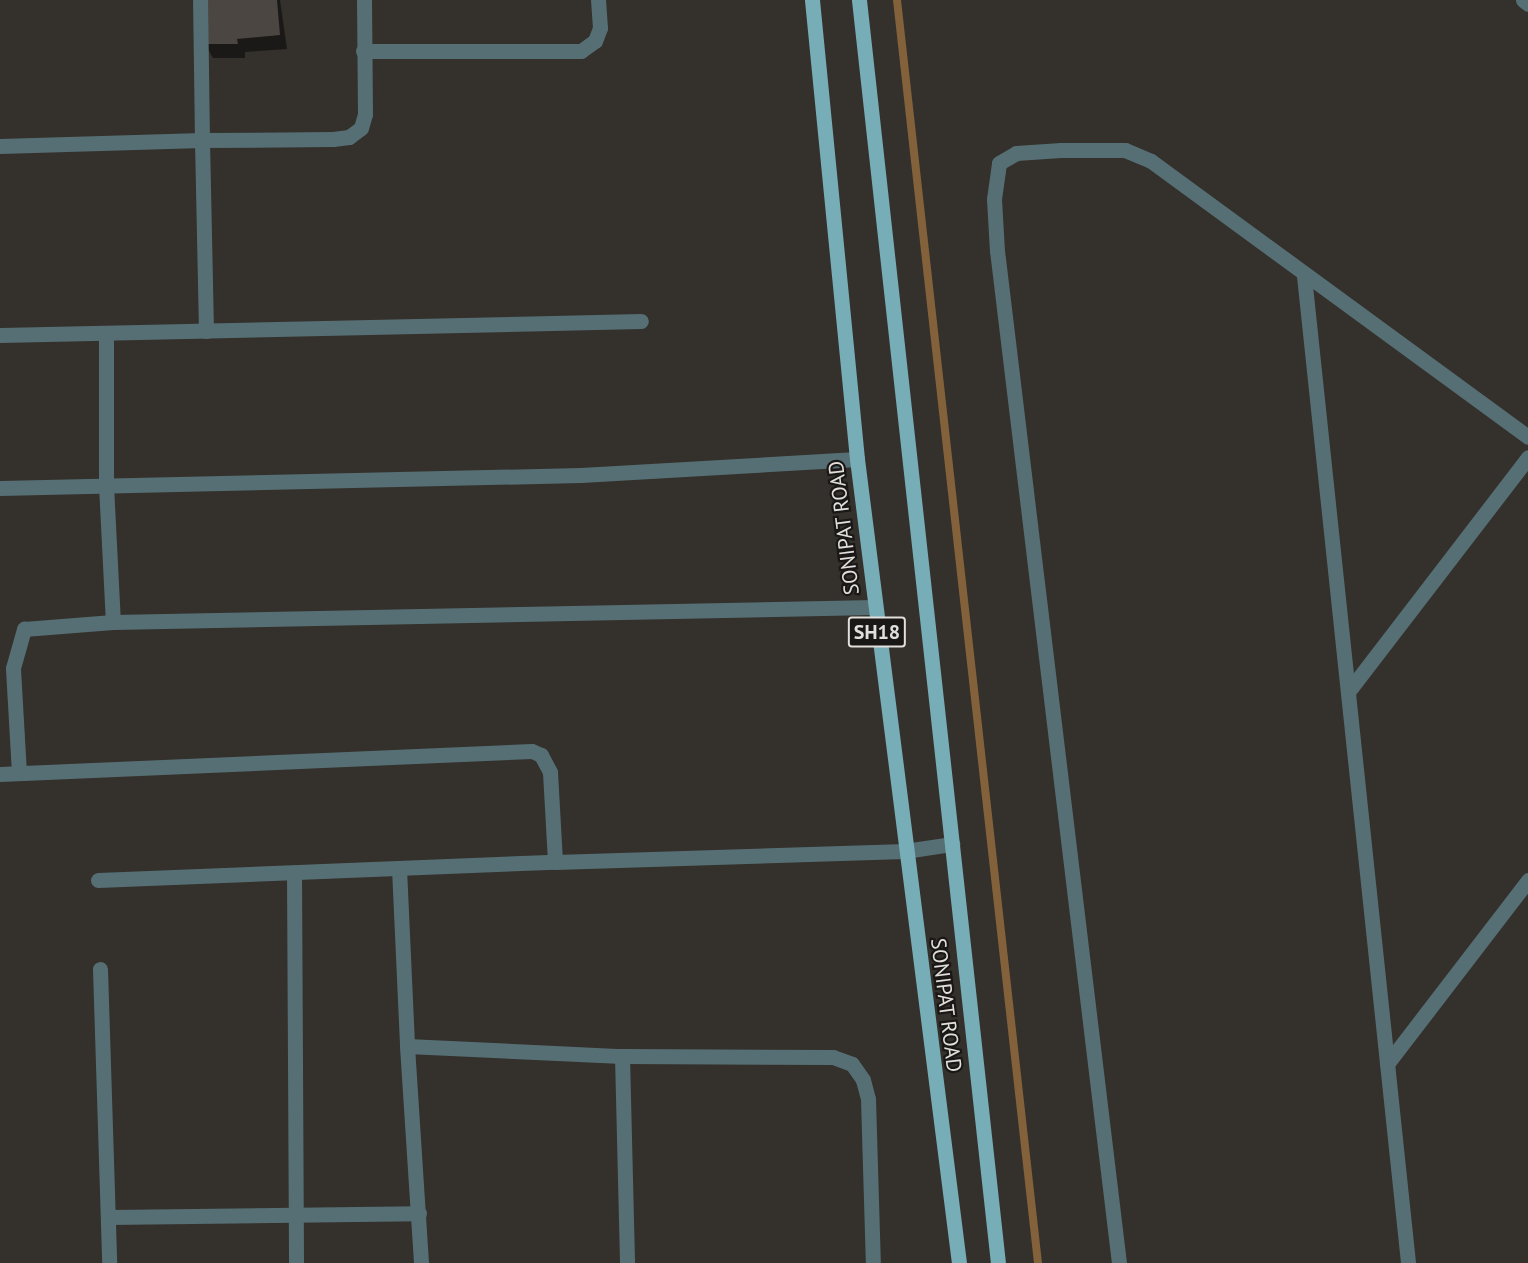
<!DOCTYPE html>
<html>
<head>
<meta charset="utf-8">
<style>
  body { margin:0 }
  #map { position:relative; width:1528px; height:1263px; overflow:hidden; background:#34302b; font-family:"PT Sans",sans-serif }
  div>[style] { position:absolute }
  .shadow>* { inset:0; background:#0007 }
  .stream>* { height:8px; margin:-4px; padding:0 4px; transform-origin:4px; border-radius:4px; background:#82613b }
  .building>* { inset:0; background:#4b4641 }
  .minor>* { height:15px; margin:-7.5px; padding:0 7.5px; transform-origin:7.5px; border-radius:7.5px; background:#566f74 }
  .tertiary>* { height:15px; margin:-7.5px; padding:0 7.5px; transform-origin:7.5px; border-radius:7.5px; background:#566f74 }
  .primary>* { height:15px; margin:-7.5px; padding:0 7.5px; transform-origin:7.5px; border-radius:7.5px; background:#77adb7 }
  span { translate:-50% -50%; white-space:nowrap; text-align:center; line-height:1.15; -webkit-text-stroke:4.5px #1a1816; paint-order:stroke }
  .shield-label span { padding:2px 4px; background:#1a1816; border:2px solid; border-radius:4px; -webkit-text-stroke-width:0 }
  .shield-label { font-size:20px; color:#e1dedb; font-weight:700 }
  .street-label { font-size:21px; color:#e1dedb }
</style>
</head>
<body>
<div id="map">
  <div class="shadow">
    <div style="clip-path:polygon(205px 0,280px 0,287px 49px,245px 52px,245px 58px,213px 58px,205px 44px)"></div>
  </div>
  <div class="stream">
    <div style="left:897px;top:0;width:1271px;rotate:83.63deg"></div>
  </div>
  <div class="building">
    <div style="clip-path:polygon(204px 0,277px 0,280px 35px,237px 39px,238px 44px,204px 44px)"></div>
  </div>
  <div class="minor">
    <div style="left:363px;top:51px;width:218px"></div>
    <div style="left:581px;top:51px;width:17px;rotate:-36deg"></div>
    <div style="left:595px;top:41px;width:14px;rotate:-69deg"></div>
    <div style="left:600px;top:28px;width:28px;rotate:-94deg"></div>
    <div style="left:0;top:146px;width:202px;rotate:-1.7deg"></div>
    <div style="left:202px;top:140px;width:140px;rotate:-90.8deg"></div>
    <div style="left:1304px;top:276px;width:992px;rotate:83.98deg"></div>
    <div style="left:206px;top:331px;width:191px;rotate:-91.2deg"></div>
    <div style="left:202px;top:140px;width:131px;rotate:-0.4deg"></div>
    <div style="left:333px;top:139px;width:16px;rotate:-7deg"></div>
    <div style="left:349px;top:137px;width:15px;rotate:-37deg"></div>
    <div style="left:361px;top:128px;width:15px;rotate:-74deg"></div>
    <div style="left:365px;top:114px;width:114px;rotate:-90.5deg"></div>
    <div style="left:106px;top:333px;width:152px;rotate:90deg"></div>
    <div style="left:106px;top:485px;width:137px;rotate:87.1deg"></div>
    <div style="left:113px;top:622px;width:761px;rotate:-1.13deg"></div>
    <div style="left:0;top:335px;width:641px;rotate:-1.25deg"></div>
    <div style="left:0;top:488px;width:581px;rotate:-1.28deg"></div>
    <div style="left:581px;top:475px;width:276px;rotate:-3.3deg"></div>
    <div style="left:1348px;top:692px;width:296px;rotate:-52.5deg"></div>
    <div style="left:19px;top:773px;width:105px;rotate:-93.3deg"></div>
    <div style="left:13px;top:668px;width:41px;rotate:-74.2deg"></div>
    <div style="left:24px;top:629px;width:89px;rotate:-4.5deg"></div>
    <div style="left:0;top:774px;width:532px;rotate:-2.48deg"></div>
    <div style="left:532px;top:751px;width:10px;rotate:24deg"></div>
    <div style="left:541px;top:755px;width:19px;rotate:62deg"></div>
    <div style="left:550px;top:772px;width:90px;rotate:86.8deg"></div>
    <div style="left:555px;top:862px;width:350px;rotate:-1.8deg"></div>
    <div style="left:905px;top:851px;width:48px;rotate:-8.5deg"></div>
    <div style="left:399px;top:868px;width:178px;rotate:87.4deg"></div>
    <div style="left:407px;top:1046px;width:215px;rotate:2.7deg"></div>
    <div style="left:622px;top:1056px;width:211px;rotate:0.3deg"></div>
    <div style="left:833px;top:1057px;width:20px;rotate:20deg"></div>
    <div style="left:852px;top:1064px;width:19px;rotate:55deg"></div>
    <div style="left:863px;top:1080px;width:20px;rotate:75deg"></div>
    <div style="left:868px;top:1099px;width:164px;rotate:88.3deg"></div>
    <div style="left:294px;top:873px;width:390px;rotate:89.7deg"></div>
    <div style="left:98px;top:880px;width:457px;rotate:-2.3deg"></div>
    <div style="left:100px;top:969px;width:294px;rotate:88.2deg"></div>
    <div style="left:407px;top:1046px;width:217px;rotate:86.3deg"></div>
    <div style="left:622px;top:1056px;width:207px;rotate:88.6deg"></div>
    <div style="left:1387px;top:1064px;width:232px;rotate:-52.5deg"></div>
    <div style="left:108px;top:1217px;width:311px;rotate:-0.7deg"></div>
    <div style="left:1119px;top:1263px;width:1019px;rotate:-96.87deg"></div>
    <div style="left:997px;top:251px;width:52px;rotate:-93.3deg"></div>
    <div style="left:994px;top:199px;width:36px;rotate:-82deg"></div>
    <div style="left:999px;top:163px;width:20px;rotate:-30deg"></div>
    <div style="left:1016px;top:153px;width:45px;rotate:-3.8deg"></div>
    <div style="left:1061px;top:150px;width:64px"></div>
    <div style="left:1125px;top:150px;width:28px;rotate:23deg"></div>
    <div style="left:1151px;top:161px;width:467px;rotate:36.2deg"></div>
  </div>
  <div class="tertiary">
    <div style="left:1523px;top:0;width:6px;rotate:39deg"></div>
  </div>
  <div class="primary">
    <div style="left:812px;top:0;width:461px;rotate:84.4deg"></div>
    <div style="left:857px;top:459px;width:810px;rotate:82.77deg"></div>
    <div style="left:859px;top:0;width:1271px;rotate:83.72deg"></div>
  </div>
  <div class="shield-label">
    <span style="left:877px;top:632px">SH18</span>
  </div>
  <div class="street-label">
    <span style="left:844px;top:528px;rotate:-97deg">SONIPAT ROAD</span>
    <span style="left:946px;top:1005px;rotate:83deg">SONIPAT ROAD</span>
  </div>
</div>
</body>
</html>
